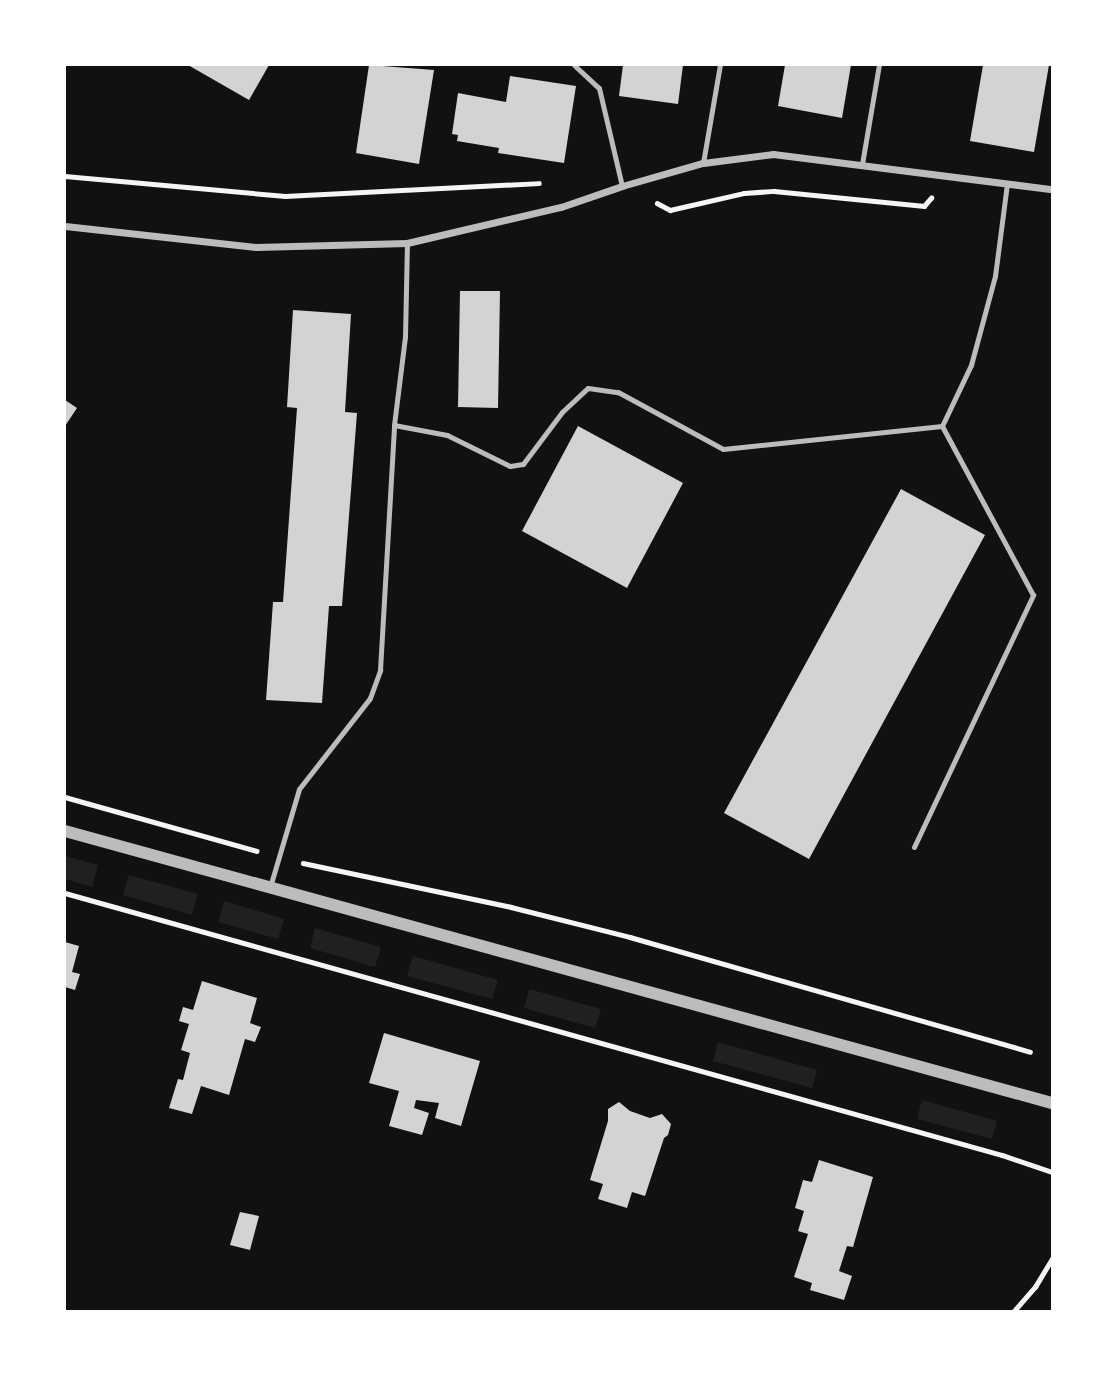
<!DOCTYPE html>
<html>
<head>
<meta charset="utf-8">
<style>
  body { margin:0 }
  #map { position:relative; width:1117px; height:1376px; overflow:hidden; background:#111; font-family:Ubuntu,sans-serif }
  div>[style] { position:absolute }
  .green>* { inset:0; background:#202020 }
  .building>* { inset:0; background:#d3d3d3 }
  .path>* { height:4.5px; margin:-2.25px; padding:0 2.25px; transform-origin:2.25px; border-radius:2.25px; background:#f5f5f5 }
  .service>* { height:5px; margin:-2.5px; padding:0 2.5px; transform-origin:2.5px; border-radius:2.5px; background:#bcbcbc }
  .minor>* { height:7px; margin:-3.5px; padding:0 3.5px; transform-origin:3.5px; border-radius:3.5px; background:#bcbcbc }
  .tertiary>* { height:12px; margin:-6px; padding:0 6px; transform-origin:6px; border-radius:6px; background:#bcbcbc }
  span { translate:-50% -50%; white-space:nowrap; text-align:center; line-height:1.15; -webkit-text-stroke:7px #fff; paint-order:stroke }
  .frame { position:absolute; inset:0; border:66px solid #fff; pointer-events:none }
</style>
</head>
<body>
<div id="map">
  <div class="green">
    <div style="clip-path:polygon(65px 856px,98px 865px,92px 887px,65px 879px)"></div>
    <div style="clip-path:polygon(129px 875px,198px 894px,192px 915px,123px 895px)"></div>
    <div style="clip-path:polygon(224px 901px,284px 919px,278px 939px,218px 922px)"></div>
    <div style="clip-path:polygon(315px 928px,381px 947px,375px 967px,310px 948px)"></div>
    <div style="clip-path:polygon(413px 956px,498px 980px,492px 999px,407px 976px)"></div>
    <div style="clip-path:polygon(529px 989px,601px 1009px,595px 1028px,524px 1008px)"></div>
    <div style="clip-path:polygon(718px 1042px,817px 1070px,812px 1088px,713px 1061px)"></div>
    <div style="clip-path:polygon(922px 1100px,997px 1121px,992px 1139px,917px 1119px)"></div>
  </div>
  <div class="building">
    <div style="clip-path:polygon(188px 65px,269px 65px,249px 100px)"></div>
    <div style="clip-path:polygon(369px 65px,434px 70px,419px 164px,356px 153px)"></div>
    <div style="clip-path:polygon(623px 65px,683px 65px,678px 104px,619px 96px)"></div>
    <div style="clip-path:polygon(785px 65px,851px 65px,842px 118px,778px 106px)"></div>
    <div style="clip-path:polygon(983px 65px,1049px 65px,1034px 152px,970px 141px)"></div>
    <div style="clip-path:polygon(510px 76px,576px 86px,564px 163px,498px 153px,499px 148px,457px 141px,458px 135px,452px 134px,458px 93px,506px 102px)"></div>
    <div style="clip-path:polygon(460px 291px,500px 291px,498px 408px,458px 407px)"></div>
    <div style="clip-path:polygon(293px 310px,351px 314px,345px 412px,357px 413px,342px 606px,329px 606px,322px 703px,266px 700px,273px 602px,283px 602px,297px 408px,287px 407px)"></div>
    <div style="clip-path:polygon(65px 400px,77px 408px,65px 426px)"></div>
    <div style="clip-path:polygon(578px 426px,683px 483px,627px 588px,522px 531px)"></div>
    <div style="clip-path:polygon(901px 489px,985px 535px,809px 859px,724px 813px)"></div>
    <div style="clip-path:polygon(65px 942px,79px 946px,72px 972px,80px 974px,75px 990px,65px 987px)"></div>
    <div style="clip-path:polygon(202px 981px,257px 998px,250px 1023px,261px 1027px,255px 1042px,245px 1039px,229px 1095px,201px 1086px,192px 1114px,169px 1108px,178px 1079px,183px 1080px,190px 1053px,181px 1050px,189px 1024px,179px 1021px,183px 1007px,193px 1010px)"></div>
    <div style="clip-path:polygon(384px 1033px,480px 1061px,461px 1126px,435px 1118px,439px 1103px,416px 1100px,414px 1108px,429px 1113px,422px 1135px,389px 1126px,399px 1091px,369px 1083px)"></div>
    <div style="clip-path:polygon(619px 1102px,630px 1111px,650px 1118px,662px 1114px,671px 1124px,668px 1135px,664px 1138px,645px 1196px,632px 1192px,627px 1208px,598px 1199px,603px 1184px,590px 1180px,608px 1121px,608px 1109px)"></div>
    <div style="clip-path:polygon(819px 1160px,873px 1177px,853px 1247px,847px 1246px,839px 1271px,852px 1276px,844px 1300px,810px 1290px,812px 1283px,794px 1277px,808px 1234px,798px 1231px,804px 1211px,795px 1208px,803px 1180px,812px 1182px)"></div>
    <div style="clip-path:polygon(240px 1212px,259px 1216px,250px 1250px,230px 1245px)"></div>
  </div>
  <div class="path">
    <div style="left:65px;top:176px;width:221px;rotate:5.2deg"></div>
    <div style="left:285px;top:196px;width:254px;rotate:-2.9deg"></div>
    <div style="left:657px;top:203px;width:15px;rotate:28deg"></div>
    <div style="left:670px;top:210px;width:76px;rotate:-12.9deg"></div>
    <div style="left:744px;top:193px;width:30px;rotate:-4deg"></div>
    <div style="left:774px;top:191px;width:151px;rotate:5.7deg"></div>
    <div style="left:924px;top:206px;width:11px;rotate:-49deg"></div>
    <div style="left:65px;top:797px;width:199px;rotate:15.7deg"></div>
    <div style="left:303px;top:863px;width:213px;rotate:11.9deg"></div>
    <div style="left:511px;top:907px;width:123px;rotate:14.1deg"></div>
    <div style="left:630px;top:937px;width:416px;rotate:16deg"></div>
    <div style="left:65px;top:893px;width:973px;rotate:15.62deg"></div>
    <div style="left:1002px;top:1155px;width:53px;rotate:18.8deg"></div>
    <div style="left:1014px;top:1311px;width:32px;rotate:-49deg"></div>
    <div style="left:1035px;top:1287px;width:33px;rotate:-59deg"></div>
  </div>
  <div class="service">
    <div style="left:574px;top:65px;width:34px;rotate:43deg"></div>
    <div style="left:599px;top:88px;width:101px;rotate:76.8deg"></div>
    <div style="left:703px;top:163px;width:99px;rotate:-80.2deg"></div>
    <div style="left:862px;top:164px;width:100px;rotate:-80.3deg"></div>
    <div style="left:394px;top:425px;width:54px;rotate:10.7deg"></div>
    <div style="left:447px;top:435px;width:70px;rotate:26.2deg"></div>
    <div style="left:510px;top:466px;width:13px;rotate:-9deg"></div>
    <div style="left:523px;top:464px;width:65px;rotate:-53.1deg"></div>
    <div style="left:562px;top:412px;width:35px;rotate:-43deg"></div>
    <div style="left:588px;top:388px;width:30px;rotate:8deg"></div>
    <div style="left:618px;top:392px;width:119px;rotate:28.5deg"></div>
    <div style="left:723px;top:449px;width:220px;rotate:-6deg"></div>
    <div style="left:942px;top:426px;width:68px;rotate:-64.6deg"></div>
    <div style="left:971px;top:365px;width:92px;rotate:-74.9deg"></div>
    <div style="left:995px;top:276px;width:93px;rotate:-82.6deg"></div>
    <div style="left:914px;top:847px;width:279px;rotate:-64.7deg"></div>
    <div style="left:1033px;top:595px;width:192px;rotate:-118.3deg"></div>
    <div style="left:270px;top:887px;width:102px;rotate:-73.5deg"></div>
    <div style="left:299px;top:789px;width:115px;rotate:-52deg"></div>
    <div style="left:370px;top:698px;width:30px;rotate:-70deg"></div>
    <div style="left:380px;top:670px;width:245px;rotate:-86.7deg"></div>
    <div style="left:394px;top:425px;width:89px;rotate:-82.9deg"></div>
    <div style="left:405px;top:337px;width:94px;rotate:-88.8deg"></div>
  </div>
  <div class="minor">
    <div style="left:65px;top:226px;width:192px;rotate:6.3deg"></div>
    <div style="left:256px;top:247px;width:151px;rotate:-1.5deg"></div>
    <div style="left:407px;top:243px;width:158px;rotate:-13.2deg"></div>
    <div style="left:561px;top:207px;width:65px;rotate:-19deg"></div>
    <div style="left:622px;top:186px;width:84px;rotate:-15.9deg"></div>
    <div style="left:703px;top:163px;width:71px;rotate:-7.3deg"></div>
    <div style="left:773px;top:154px;width:281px;rotate:7.2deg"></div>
  </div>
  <div class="tertiary">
    <div style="left:65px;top:831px;width:1024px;rotate:15.41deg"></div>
  </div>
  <div class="frame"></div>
</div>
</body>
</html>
